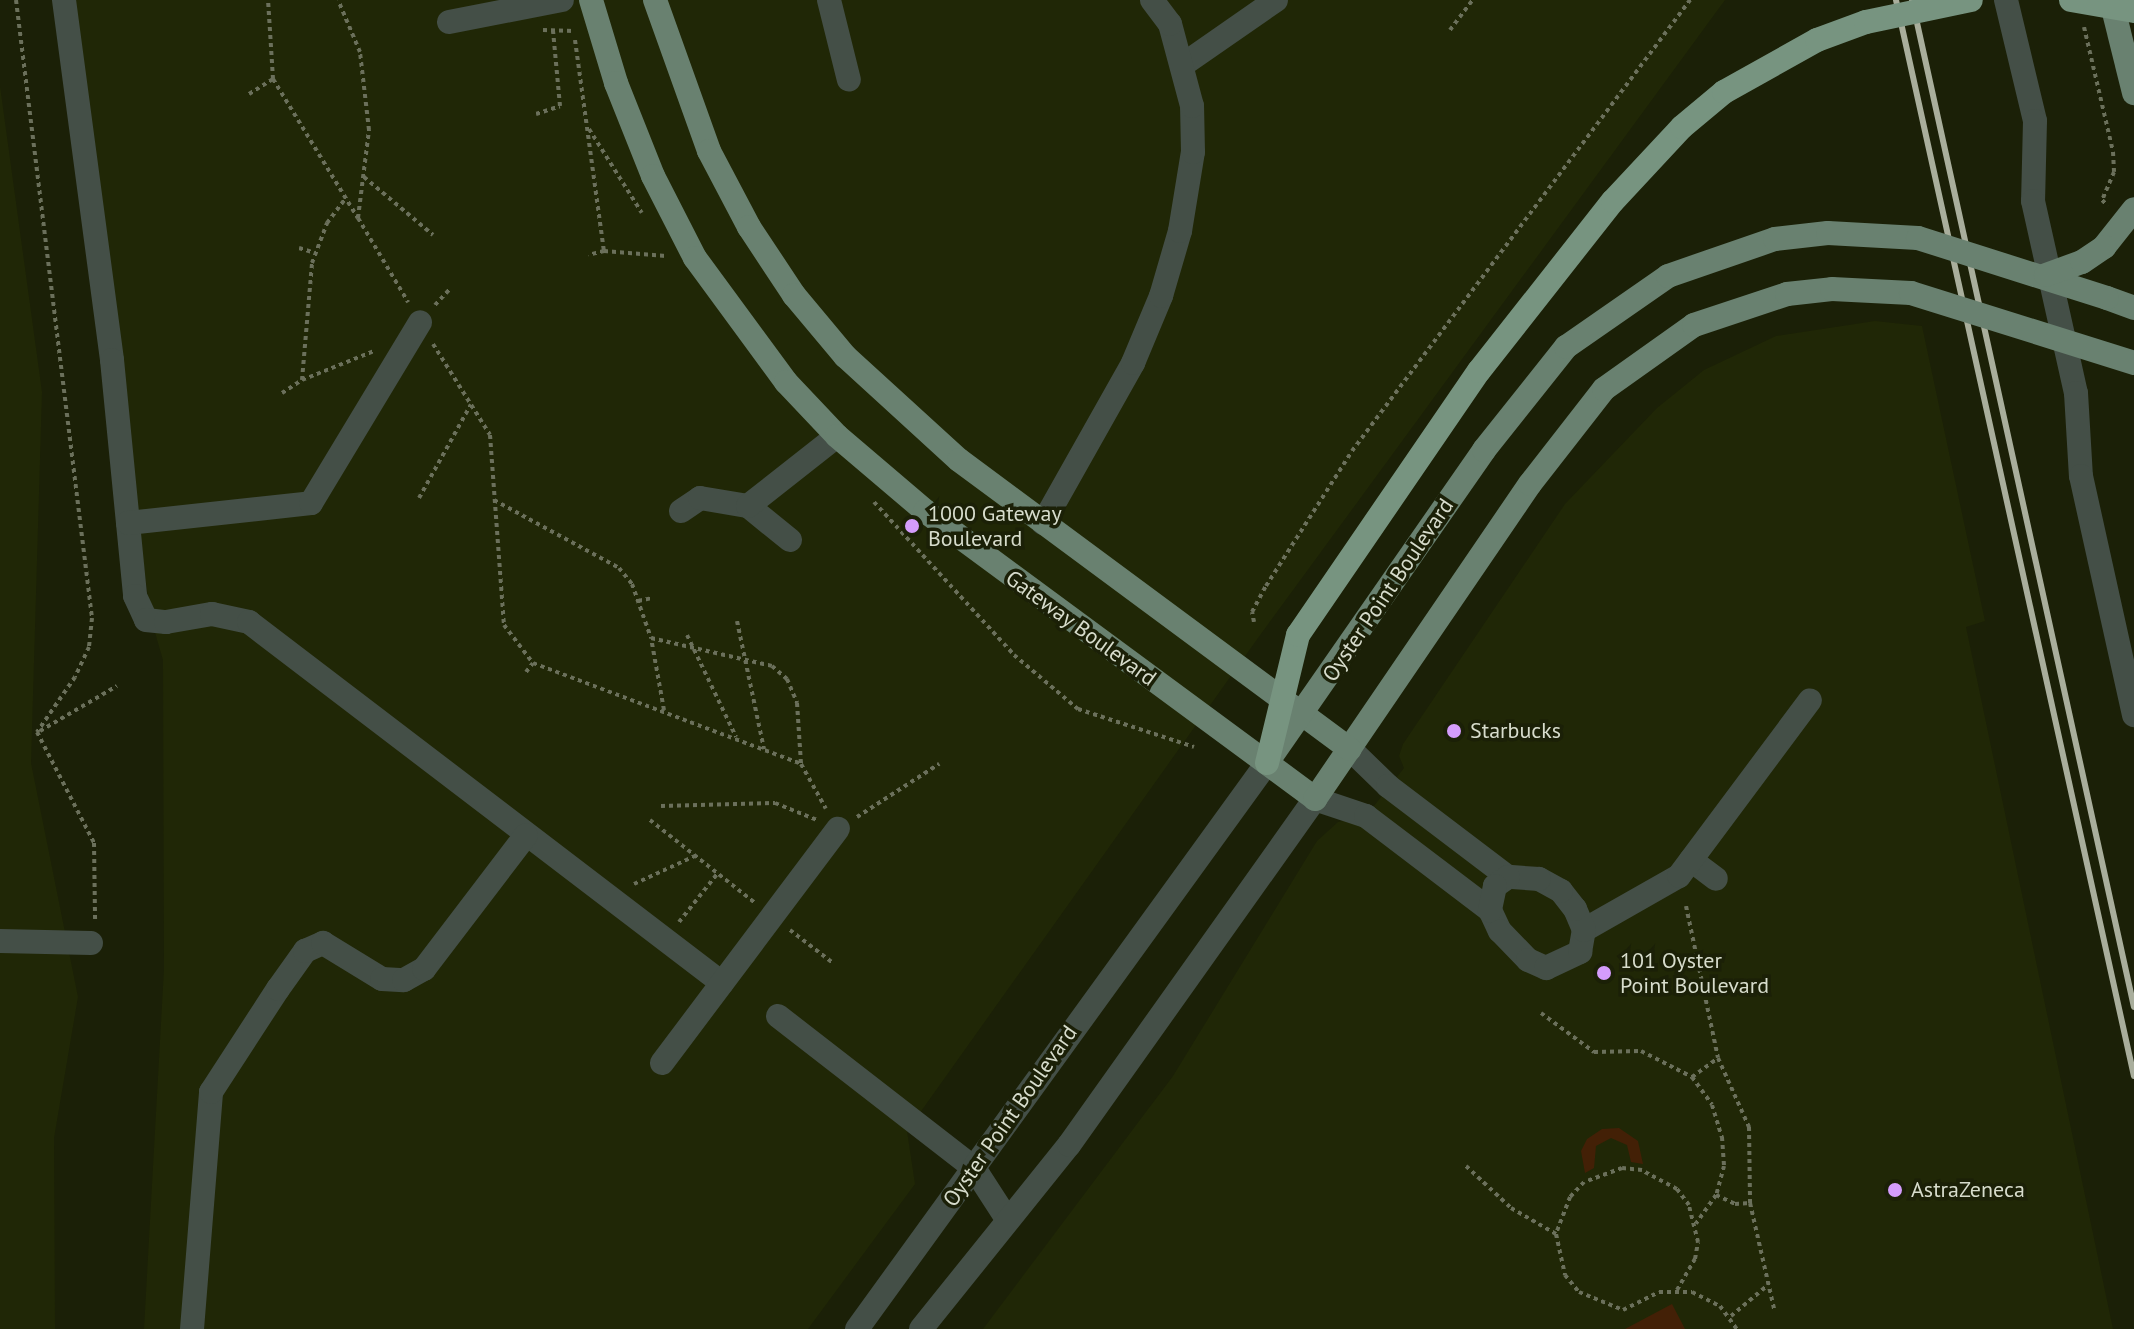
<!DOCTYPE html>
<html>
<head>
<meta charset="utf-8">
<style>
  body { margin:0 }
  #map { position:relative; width:2134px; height:1329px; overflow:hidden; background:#1b2007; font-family:"PT Sans",sans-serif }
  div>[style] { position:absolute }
  .built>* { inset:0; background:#202706 }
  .green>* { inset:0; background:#432006 }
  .path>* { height:4px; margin-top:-2px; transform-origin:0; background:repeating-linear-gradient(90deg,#6b705b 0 4px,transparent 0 8px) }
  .minor>* { height:24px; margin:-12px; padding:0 12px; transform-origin:12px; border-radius:12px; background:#444f47 }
  .major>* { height:24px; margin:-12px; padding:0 12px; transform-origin:12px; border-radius:12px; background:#698170 }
  .highway>* { height:24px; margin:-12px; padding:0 12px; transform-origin:12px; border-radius:12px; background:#779480 }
  .rail>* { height:6px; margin:-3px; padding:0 3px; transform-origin:3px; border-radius:3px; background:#a9ae9c }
  .major-bridge>* { height:24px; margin:-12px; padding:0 12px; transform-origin:12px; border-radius:12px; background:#698170 }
  .highway-bridge>* { height:24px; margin:-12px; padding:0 12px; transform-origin:12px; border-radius:12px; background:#779480 }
  .dots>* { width:22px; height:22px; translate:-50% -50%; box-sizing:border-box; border:4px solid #1b2007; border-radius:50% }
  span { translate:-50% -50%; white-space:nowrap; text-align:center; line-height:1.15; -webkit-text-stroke:7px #1b2007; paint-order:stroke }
  .poi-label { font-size:22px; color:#d7dccc }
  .left { translate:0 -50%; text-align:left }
  .street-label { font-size:22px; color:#d7dccc }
</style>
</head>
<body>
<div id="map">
  <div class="built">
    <div style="clip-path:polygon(56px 0,1725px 0,1258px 638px,907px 1131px,915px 1184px,808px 1329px,144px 1329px,164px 969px,163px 660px,151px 619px,81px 100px)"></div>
    <div style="clip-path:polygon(0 86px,42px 392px,31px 763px,78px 997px,54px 1138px,55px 1329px,0 1329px)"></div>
    <div style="clip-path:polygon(1875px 321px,1922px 326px,1985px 621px,1966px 627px,2113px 1329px,983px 1329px,1173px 1076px,1317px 841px,1338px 822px,1366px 816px,1404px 768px,1399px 756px,1403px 744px,1565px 504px,1657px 408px,1704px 370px,1776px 336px)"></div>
  </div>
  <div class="green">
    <div style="clip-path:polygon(1619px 1128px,1638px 1141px,1643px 1164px,1631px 1162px,1627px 1145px,1611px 1138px,1596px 1146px,1594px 1168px,1585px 1173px,1581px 1151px,1587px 1139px,1602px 1129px)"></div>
    <div style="clip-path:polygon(1672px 1304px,1685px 1329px,1625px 1329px)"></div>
  </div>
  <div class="path">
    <div style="left:16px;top:0;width:623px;rotate:82.99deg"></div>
    <div style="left:92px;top:618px;width:29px;rotate:96deg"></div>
    <div style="left:89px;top:647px;width:33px;rotate:115deg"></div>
    <div style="left:75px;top:677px;width:67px;rotate:124.6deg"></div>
    <div style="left:37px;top:732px;width:125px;rotate:62.8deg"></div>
    <div style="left:94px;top:843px;width:76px;rotate:89.2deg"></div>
    <div style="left:2084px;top:27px;width:128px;rotate:76.9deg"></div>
    <div style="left:2113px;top:152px;width:20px;rotate:87deg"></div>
    <div style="left:2114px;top:172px;width:30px;rotate:113deg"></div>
    <div style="left:2102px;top:200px;width:8px;rotate:45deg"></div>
    <div style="left:543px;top:30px;width:31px;rotate:2deg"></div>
    <div style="left:1450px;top:30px;width:38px;rotate:-53deg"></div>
    <div style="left:575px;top:40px;width:213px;rotate:82.2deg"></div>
    <div style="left:604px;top:251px;width:16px;rotate:166deg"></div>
    <div style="left:273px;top:79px;width:163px;rotate:58.6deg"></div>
    <div style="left:358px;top:218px;width:89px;rotate:-82.9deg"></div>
    <div style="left:369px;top:130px;width:79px;rotate:-96.6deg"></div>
    <div style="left:360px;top:52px;width:56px;rotate:-112.9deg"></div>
    <div style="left:249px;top:94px;width:28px;rotate:-32deg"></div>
    <div style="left:273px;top:79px;width:79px;rotate:-93.6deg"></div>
    <div style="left:536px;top:114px;width:25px;rotate:-18deg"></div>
    <div style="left:560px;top:106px;width:75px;rotate:-95.3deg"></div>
    <div style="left:589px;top:129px;width:99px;rotate:57.8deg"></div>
    <div style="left:364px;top:177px;width:90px;rotate:40deg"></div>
    <div style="left:358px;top:218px;width:98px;rotate:59.2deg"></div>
    <div style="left:299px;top:248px;width:17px;rotate:17deg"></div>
    <div style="left:604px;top:251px;width:62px;rotate:4.6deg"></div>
    <div style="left:435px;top:305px;width:22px;rotate:-47deg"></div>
    <div style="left:433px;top:344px;width:107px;rotate:57.9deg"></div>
    <div style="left:490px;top:435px;width:191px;rotate:85.8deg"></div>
    <div style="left:504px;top:625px;width:48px;rotate:52.7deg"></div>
    <div style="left:533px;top:663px;width:286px;rotate:20.6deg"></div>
    <div style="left:801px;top:764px;width:51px;rotate:60.9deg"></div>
    <div style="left:302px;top:380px;width:78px;rotate:-21.9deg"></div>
    <div style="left:282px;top:393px;width:24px;rotate:-33deg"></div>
    <div style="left:302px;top:380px;width:117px;rotate:-85.1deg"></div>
    <div style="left:312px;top:263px;width:43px;rotate:-69.4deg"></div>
    <div style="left:327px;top:223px;width:31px;rotate:-53deg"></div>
    <div style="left:419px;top:498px;width:107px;rotate:-61deg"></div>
    <div style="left:494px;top:500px;width:142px;rotate:28.5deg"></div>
    <div style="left:619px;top:568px;width:21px;rotate:51deg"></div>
    <div style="left:632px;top:584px;width:57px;rotate:70.6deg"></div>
    <div style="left:874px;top:502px;width:207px;rotate:47.5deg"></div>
    <div style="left:1014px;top:655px;width:84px;rotate:40.2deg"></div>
    <div style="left:1078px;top:709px;width:122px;rotate:18.1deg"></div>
    <div style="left:638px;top:601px;width:14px;rotate:-12deg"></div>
    <div style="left:737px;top:621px;width:131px;rotate:78.1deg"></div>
    <div style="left:1254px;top:622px;width:10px;rotate:-101deg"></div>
    <div style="left:1252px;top:612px;width:30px;rotate:-62deg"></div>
    <div style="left:1266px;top:586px;width:160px;rotate:-57.5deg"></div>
    <div style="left:1352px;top:451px;width:564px;rotate:-53.15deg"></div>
    <div style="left:687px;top:635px;width:113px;rotate:64.3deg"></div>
    <div style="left:526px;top:672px;width:11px;rotate:-52deg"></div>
    <div style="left:664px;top:710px;width:73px;rotate:-100.2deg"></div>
    <div style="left:651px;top:638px;width:124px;rotate:13deg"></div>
    <div style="left:772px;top:666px;width:20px;rotate:41deg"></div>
    <div style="left:787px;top:679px;width:26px;rotate:67deg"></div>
    <div style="left:797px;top:703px;width:61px;rotate:86.2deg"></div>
    <div style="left:40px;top:731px;width:89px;rotate:-30.3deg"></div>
    <div style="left:661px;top:806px;width:114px;rotate:-1.5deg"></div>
    <div style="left:775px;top:803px;width:45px;rotate:22deg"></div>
    <div style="left:857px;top:817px;width:98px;rotate:-32.9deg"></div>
    <div style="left:650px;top:820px;width:134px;rotate:38.3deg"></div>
    <div style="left:634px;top:884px;width:67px;rotate:-24.7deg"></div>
    <div style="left:1686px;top:906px;width:155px;rotate:78.1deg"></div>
    <div style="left:1718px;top:1058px;width:76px;rotate:65.8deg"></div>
    <div style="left:1749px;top:1127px;width:76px;rotate:89.2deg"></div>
    <div style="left:1750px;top:1203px;width:109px;rotate:77.2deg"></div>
    <div style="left:679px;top:922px;width:61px;rotate:-51.6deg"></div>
    <div style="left:790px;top:930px;width:54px;rotate:37.5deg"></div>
    <div style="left:1541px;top:1013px;width:66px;rotate:36.3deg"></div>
    <div style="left:1594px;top:1052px;width:47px;rotate:-1.2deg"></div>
    <div style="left:1641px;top:1051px;width:57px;rotate:27deg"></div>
    <div style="left:1692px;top:1077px;width:34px;rotate:54deg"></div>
    <div style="left:1712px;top:1105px;width:34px;rotate:73deg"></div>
    <div style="left:1722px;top:1137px;width:29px;rotate:86deg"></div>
    <div style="left:1724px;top:1166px;width:30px;rotate:105deg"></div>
    <div style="left:1716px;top:1195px;width:35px;rotate:125deg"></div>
    <div style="left:1692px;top:1077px;width:32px;rotate:-36deg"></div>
    <div style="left:1466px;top:1166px;width:62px;rotate:43deg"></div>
    <div style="left:1511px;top:1208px;width:52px;rotate:30deg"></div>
    <div style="left:1716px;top:1195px;width:21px;rotate:25deg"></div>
    <div style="left:1735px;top:1204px;width:15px;rotate:-4deg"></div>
    <div style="left:1677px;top:1290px;width:36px;rotate:-60deg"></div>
    <div style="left:1695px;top:1259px;width:17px;rotate:-80deg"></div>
    <div style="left:1698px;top:1242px;width:38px;rotate:-104deg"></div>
    <div style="left:1689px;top:1205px;width:20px;rotate:-127deg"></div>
    <div style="left:1677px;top:1189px;width:40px;rotate:-152deg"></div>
    <div style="left:1642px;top:1170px;width:20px;rotate:-174deg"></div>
    <div style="left:1622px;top:1168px;width:40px;rotate:159.8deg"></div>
    <div style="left:1584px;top:1182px;width:21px;rotate:133deg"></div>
    <div style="left:1570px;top:1197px;width:40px;rotate:111deg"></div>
    <div style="left:1556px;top:1234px;width:42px;rotate:77.6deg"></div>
    <div style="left:1565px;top:1275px;width:22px;rotate:51deg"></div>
    <div style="left:1579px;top:1292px;width:48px;rotate:22.2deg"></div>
    <div style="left:1623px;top:1310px;width:40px;rotate:-26.6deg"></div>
    <div style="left:1659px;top:1292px;width:33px"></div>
    <div style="left:1692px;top:1292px;width:31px;rotate:27deg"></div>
    <div style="left:1720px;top:1306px;width:29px;rotate:54deg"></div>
    <div style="left:1731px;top:1316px;width:48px;rotate:-40deg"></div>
  </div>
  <div class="minor">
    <div style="left:64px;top:0;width:363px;rotate:82.4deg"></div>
    <div style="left:112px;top:360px;width:237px;rotate:84.4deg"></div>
    <div style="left:135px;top:596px;width:26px;rotate:65deg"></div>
    <div style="left:146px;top:620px;width:20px;rotate:6deg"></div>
    <div style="left:166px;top:622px;width:47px;rotate:-9.9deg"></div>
    <div style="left:212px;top:614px;width:38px;rotate:12deg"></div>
    <div style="left:249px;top:622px;width:595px;rotate:37.35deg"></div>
    <div style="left:829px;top:0;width:82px;rotate:76deg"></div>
    <div style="left:2006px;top:0;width:124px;rotate:76.5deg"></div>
    <div style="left:2035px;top:121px;width:80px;rotate:91.4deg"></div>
    <div style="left:2033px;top:201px;width:197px;rotate:77.4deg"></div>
    <div style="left:2076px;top:393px;width:83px;rotate:86.6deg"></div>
    <div style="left:2081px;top:476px;width:245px;rotate:77.5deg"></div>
    <div style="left:449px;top:22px;width:115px;rotate:-11deg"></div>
    <div style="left:1184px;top:64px;width:112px;rotate:-34.8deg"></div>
    <div style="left:681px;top:511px;width:23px;rotate:-34deg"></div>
    <div style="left:700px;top:498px;width:49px;rotate:9.5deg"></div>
    <div style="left:128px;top:523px;width:184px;rotate:-6.2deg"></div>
    <div style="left:311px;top:503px;width:211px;rotate:-58.9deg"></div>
    <div style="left:1043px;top:523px;width:184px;rotate:-60.6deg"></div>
    <div style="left:1133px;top:363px;width:73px;rotate:-67.3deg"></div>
    <div style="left:1161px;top:296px;width:68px;rotate:-73.7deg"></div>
    <div style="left:1180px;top:231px;width:80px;rotate:-80.7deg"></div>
    <div style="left:1193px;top:152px;width:46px;rotate:-91.2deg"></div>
    <div style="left:1192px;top:106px;width:85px;rotate:-105deg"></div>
    <div style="left:1170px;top:24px;width:30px;rotate:-127deg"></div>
    <div style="left:790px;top:540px;width:54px;rotate:-141deg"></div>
    <div style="left:748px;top:506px;width:113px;rotate:-38.2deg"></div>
    <div style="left:1350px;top:749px;width:53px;rotate:44.2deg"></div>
    <div style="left:1388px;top:786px;width:151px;rotate:37.2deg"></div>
    <div style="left:1691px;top:860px;width:31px;rotate:37deg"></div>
    <div style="left:1584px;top:930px;width:109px;rotate:-29.6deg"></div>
    <div style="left:1679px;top:876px;width:219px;rotate:-53.3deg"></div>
    <div style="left:0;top:941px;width:91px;rotate:1.3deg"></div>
    <div style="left:778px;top:1016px;width:248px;rotate:37.8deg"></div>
    <div style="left:974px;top:1168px;width:61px;rotate:57.1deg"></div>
    <div style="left:662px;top:1063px;width:293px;rotate:-53.1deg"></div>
    <div style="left:192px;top:1329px;width:238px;rotate:-85.4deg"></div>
    <div style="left:211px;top:1092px;width:123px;rotate:-57deg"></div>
    <div style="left:278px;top:989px;width:47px;rotate:-54.6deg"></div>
    <div style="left:305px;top:951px;width:20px;rotate:-24deg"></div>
    <div style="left:323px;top:943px;width:69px;rotate:31.4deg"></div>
    <div style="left:382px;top:979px;width:22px;rotate:3deg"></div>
    <div style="left:404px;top:980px;width:23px;rotate:-29deg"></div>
    <div style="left:424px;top:969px;width:168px;rotate:-52.7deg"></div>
    <div style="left:857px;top:1329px;width:699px;rotate:-54.08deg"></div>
    <div style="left:921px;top:1329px;width:236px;rotate:-51.2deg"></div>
    <div style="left:1069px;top:1145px;width:425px;rotate:-54.6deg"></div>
    <div style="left:1315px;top:799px;width:54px;rotate:18.4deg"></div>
    <div style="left:1366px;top:816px;width:156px;rotate:37.2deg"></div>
    <div style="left:1490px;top:910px;width:23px;rotate:65deg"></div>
    <div style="left:1500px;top:931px;width:40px;rotate:46deg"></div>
    <div style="left:1528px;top:960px;width:20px;rotate:24deg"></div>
    <div style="left:1546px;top:968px;width:38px;rotate:-25deg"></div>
    <div style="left:1580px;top:952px;width:22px;rotate:-80deg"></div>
    <div style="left:1584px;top:930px;width:23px;rotate:-113deg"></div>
    <div style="left:1575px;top:909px;width:23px;rotate:-128deg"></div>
    <div style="left:1561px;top:891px;width:25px;rotate:-151deg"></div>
    <div style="left:1539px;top:879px;width:31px;rotate:-176deg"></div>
    <div style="left:1508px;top:877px;width:16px;rotate:145deg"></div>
    <div style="left:1495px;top:886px;width:25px;rotate:102deg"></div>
  </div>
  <div class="major">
    <div style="left:591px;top:0;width:87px;rotate:73.2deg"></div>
    <div style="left:616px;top:83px;width:100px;rotate:68.3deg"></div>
    <div style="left:653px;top:176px;width:92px;rotate:62.9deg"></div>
    <div style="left:695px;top:258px;width:154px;rotate:53.7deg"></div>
    <div style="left:786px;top:382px;width:74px;rotate:46.6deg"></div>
    <div style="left:837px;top:436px;width:116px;rotate:40.4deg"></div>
    <div style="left:925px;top:511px;width:485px;rotate:36.4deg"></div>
    <div style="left:1315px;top:799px;width:381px;rotate:-55.7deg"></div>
    <div style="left:1530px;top:484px;width:120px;rotate:-52.1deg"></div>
    <div style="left:1604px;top:389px;width:110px;rotate:-35.4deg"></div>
    <div style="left:1694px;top:325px;width:98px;rotate:-18.4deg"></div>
    <div style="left:655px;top:0;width:160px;rotate:70.3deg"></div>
    <div style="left:709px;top:151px;width:86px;rotate:62.2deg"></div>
    <div style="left:749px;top:227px;width:82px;rotate:56.5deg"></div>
    <div style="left:794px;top:295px;width:80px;rotate:50.1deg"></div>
    <div style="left:845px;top:356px;width:154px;rotate:42.4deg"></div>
    <div style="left:959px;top:460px;width:486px;rotate:36.5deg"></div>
    <div style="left:2111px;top:0;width:96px;rotate:76.1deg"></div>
    <div style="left:2104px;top:247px;width:48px;rotate:-51.7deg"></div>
    <div style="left:2107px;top:298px;width:29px;rotate:20deg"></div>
    <div style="left:1268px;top:761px;width:379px;rotate:-55.2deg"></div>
    <div style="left:1484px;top:450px;width:132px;rotate:-51.5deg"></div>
    <div style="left:1566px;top:347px;width:124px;rotate:-34.8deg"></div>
    <div style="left:1668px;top:276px;width:113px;rotate:-19.1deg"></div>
  </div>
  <div class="highway">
    <div style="left:1267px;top:763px;width:132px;rotate:-76.4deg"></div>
    <div style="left:1298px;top:635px;width:320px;rotate:-55.6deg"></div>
    <div style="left:1479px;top:371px;width:216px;rotate:-51.8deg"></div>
    <div style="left:1613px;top:201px;width:101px;rotate:-47deg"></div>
  </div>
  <div class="rail">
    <div style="left:1896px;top:0;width:1102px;rotate:77.53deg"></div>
    <div style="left:1912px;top:0;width:1031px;rotate:77.57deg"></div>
  </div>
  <div class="major-bridge">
    <div style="left:1775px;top:239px;width:53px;rotate:-6.5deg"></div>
    <div style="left:1828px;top:233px;width:90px;rotate:3.2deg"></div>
    <div style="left:1918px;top:238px;width:198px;rotate:17.6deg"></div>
    <div style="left:2046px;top:275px;width:38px;rotate:-20deg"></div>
    <div style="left:2082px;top:262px;width:27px;rotate:-34deg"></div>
    <div style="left:1787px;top:294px;width:45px;rotate:-6.3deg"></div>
    <div style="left:1832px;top:289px;width:79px;rotate:2.9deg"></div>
    <div style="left:1911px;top:293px;width:234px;rotate:17.4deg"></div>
  </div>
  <div class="highway-bridge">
    <div style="left:2071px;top:0;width:64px;rotate:9.9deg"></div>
    <div style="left:1682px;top:127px;width:55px;rotate:-39.8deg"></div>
    <div style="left:1724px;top:92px;width:107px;rotate:-29.2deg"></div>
    <div style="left:1817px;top:40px;width:52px;rotate:-20.2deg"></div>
    <div style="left:1866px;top:22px;width:107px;rotate:-11.8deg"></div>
  </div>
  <div class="dots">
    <div style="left:912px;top:526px;background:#d49cfc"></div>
    <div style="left:1454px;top:731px;background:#d49cfc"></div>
    <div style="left:1604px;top:973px;background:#d49cfc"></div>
    <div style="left:1895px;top:1190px;background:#d49cfc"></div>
  </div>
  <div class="poi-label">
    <span class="left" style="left:928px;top:526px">1000 Gateway<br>Boulevard</span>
    <span class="left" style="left:1470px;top:731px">Starbucks</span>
    <span class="left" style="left:1620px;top:973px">101 Oyster<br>Point Boulevard</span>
    <span class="left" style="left:1911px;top:1190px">AstraZeneca</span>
  </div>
  <div class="street-label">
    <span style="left:1388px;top:590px;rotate:-56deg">Oyster Point Boulevard</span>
    <span style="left:1081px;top:628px;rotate:36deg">Gateway Boulevard</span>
    <span style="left:1010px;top:1116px;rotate:-55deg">Oyster Point Boulevard</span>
  </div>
</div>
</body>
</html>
